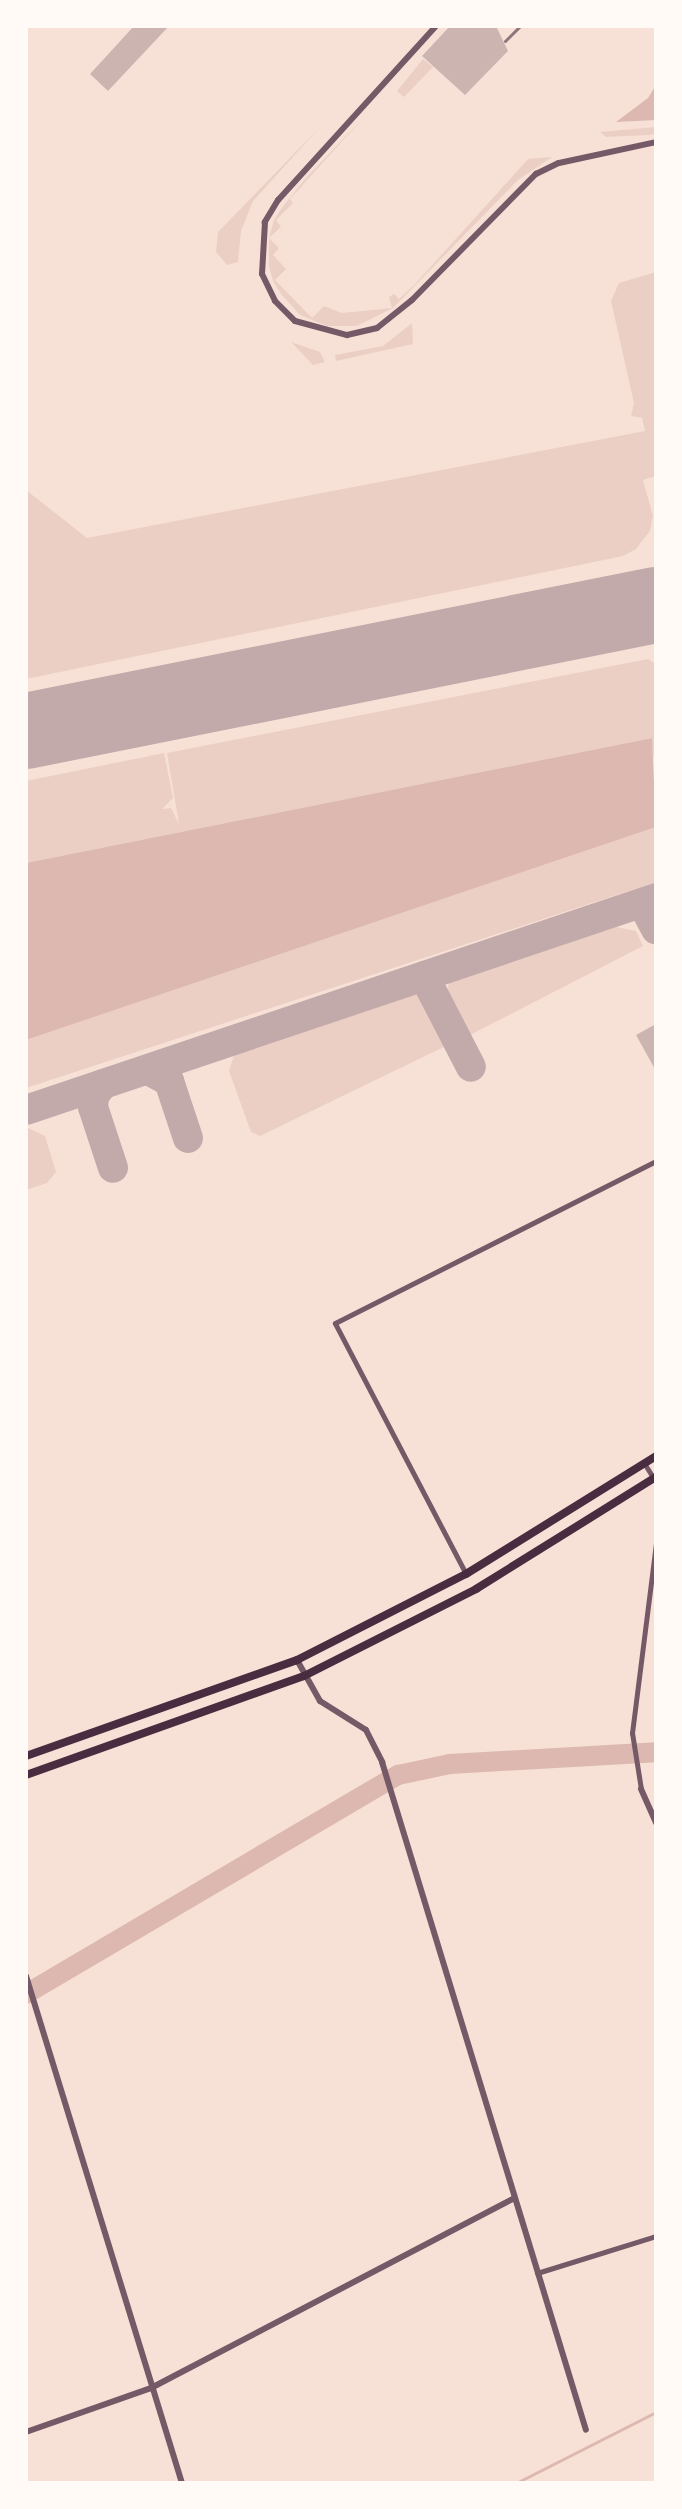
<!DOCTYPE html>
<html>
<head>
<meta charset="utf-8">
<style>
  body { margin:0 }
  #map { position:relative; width:682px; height:2509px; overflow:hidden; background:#f7e1d7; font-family:Figtree,sans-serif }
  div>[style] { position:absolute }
  .green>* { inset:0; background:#ebcfc5 }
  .water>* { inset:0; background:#dcb8b0 }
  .stream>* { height:3px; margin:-1.5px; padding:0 1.5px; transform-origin:1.5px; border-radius:1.5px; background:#dcb8b0 }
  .river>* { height:20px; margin:-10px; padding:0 10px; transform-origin:10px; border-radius:10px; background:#dcb8b0 }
  .taxiway>* { height:30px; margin:-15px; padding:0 15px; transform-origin:15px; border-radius:15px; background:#c3aaaa }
  .runway>* { height:76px; margin:-38px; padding:0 38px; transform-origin:38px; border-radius:38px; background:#c3aaaa }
  .building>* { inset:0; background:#ccb4b1 }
  .minor>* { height:5px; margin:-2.5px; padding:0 2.5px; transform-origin:2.5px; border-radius:2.5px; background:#755966 }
  .tertiary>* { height:6px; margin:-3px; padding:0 3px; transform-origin:3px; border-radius:3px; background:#755966 }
  .primary>* { height:8px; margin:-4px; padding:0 4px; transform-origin:4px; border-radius:4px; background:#4a2c40 }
  .rail>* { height:3px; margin:-1.5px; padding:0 1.5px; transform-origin:1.5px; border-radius:1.5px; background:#8f747c }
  span { translate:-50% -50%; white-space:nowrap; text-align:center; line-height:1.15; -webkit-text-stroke:8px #fffaf5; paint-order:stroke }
  .frame { position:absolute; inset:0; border:28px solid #fffaf5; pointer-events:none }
</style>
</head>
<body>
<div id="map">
  <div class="green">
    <div style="clip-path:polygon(423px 59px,433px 67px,404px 97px,397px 91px)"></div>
    <div style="clip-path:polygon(366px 115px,290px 199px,293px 203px,276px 220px,281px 227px,269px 238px,279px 248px,273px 255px,286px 269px,275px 280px,312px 318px,324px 306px,342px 313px,392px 308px,389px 297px,394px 294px,399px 299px,417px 282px,528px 159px,552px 157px,518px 180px,393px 308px,357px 326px,327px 326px,300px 315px,281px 294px,273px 281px,269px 266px,269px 238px,274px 220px,281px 209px,305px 179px)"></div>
    <div style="clip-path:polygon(321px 126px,253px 201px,241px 231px,238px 262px,227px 265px,216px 252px,218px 232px)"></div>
    <div style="clip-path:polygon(656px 127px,656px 134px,648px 135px,606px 137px,600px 132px)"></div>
    <div style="clip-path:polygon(656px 272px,656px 476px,643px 480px,653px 516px,650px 531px,636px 549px,623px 556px,26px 679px,26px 490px,87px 538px,645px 431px,642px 418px,631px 416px,634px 403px,611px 301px,619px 283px)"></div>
    <div style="clip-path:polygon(412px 323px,413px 344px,336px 361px,335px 355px,383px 346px)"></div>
    <div style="clip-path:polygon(291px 342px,320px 352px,325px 362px,313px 365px)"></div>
    <div style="clip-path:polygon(648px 659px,656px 664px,656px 773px,651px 738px,26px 863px,26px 781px,164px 753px,173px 798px,162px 809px,171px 808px,179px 824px,167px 753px)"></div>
    <div style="clip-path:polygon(656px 827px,656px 882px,26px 1088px,26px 1040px)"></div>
    <div style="clip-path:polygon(616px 927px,636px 931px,643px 946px,470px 1035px,463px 1030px,446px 996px,449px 982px)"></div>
    <div style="clip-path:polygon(415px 992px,429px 998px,452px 1043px,260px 1136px,251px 1132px,229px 1071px,235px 1052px)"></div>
    <div style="clip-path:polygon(26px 1127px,45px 1136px,56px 1172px,47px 1183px,26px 1190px)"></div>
  </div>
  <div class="water">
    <div style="clip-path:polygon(656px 85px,656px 120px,616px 122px,648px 98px)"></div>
    <div style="clip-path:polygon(652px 738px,656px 827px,26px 1040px,26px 863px)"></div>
  </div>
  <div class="stream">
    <div style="left:516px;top:2483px;width:157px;rotate:-26.9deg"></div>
  </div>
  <div class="river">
    <div style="left:26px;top:1994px;width:432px;rotate:-30.5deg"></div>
    <div style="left:398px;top:1775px;width:53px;rotate:-11.9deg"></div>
    <div style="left:450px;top:1764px;width:206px;rotate:-3.3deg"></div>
  </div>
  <div class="taxiway">
    <div style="left:634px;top:610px;width:22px;rotate:5deg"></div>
    <div style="left:642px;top:903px;width:30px;rotate:62deg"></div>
    <div style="left:424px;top:976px;width:102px;rotate:62.7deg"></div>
    <div style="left:148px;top:1070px;width:24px;rotate:28deg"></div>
    <div style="left:169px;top:1081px;width:60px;rotate:71.6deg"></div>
    <div style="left:103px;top:1084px;width:15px;rotate:127deg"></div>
    <div style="left:94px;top:1096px;width:11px;rotate:95deg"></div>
    <div style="left:93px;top:1107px;width:64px;rotate:71.8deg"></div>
    <div style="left:26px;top:1110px;width:665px;rotate:-18.6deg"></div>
  </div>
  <div class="runway">
    <div style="left:26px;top:731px;width:642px;rotate:-11.31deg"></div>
  </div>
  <div class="building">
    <div style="clip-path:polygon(134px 26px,169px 26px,108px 91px,90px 74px)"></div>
    <div style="clip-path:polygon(450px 26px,496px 26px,508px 51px,465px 95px,422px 56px)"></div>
    <div style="clip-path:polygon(656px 1024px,656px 1071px,636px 1035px)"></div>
  </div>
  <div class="minor">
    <div style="left:644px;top:1463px;width:22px;rotate:58deg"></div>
    <div style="left:466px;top:1574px;width:283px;rotate:-117.6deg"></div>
    <div style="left:335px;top:1323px;width:360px;rotate:-26.8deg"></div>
    <div style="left:641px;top:1789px;width:57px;rotate:-99.1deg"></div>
    <div style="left:632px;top:1733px;width:192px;rotate:-82.8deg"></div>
    <div style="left:537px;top:2273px;width:125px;rotate:-17.3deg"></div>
  </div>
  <div class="tertiary">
    <div style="left:436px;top:26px;width:235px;rotate:132.2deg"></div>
    <div style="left:278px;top:200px;width:26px;rotate:121deg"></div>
    <div style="left:265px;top:222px;width:52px;rotate:93.3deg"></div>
    <div style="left:262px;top:274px;width:30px;rotate:64deg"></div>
    <div style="left:275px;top:301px;width:28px;rotate:45deg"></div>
    <div style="left:295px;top:321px;width:54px;rotate:15.1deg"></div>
    <div style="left:347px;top:335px;width:31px;rotate:-13deg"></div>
    <div style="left:377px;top:328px;width:45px;rotate:-38.7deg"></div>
    <div style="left:412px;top:300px;width:177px;rotate:-45.5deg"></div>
    <div style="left:536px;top:174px;width:25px;rotate:-26deg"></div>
    <div style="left:559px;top:163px;width:99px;rotate:-12.2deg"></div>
    <div style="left:297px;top:1660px;width:47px;rotate:60.7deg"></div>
    <div style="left:320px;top:1701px;width:54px;rotate:32.2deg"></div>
    <div style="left:366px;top:1730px;width:36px;rotate:63deg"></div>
    <div style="left:382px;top:1762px;width:698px;rotate:73.02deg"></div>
    <div style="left:641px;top:1789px;width:37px;rotate:66deg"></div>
    <div style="left:26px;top:1976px;width:530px;rotate:72.9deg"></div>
    <div style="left:26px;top:2432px;width:133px;rotate:-19.4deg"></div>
    <div style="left:151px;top:2388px;width:410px;rotate:-27.6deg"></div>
  </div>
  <div class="primary">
    <div style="left:26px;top:1756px;width:288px;rotate:-19.5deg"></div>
    <div style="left:297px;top:1660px;width:190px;rotate:-27deg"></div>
    <div style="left:466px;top:1574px;width:224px;rotate:-31.8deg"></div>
    <div style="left:26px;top:1775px;width:295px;rotate:-19.6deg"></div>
    <div style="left:304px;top:1676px;width:193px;rotate:-26.8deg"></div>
    <div style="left:476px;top:1589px;width:212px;rotate:-31.9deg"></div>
  </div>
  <div class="rail">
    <div style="left:505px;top:41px;width:21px;rotate:-45deg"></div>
  </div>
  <div class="frame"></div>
</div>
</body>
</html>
